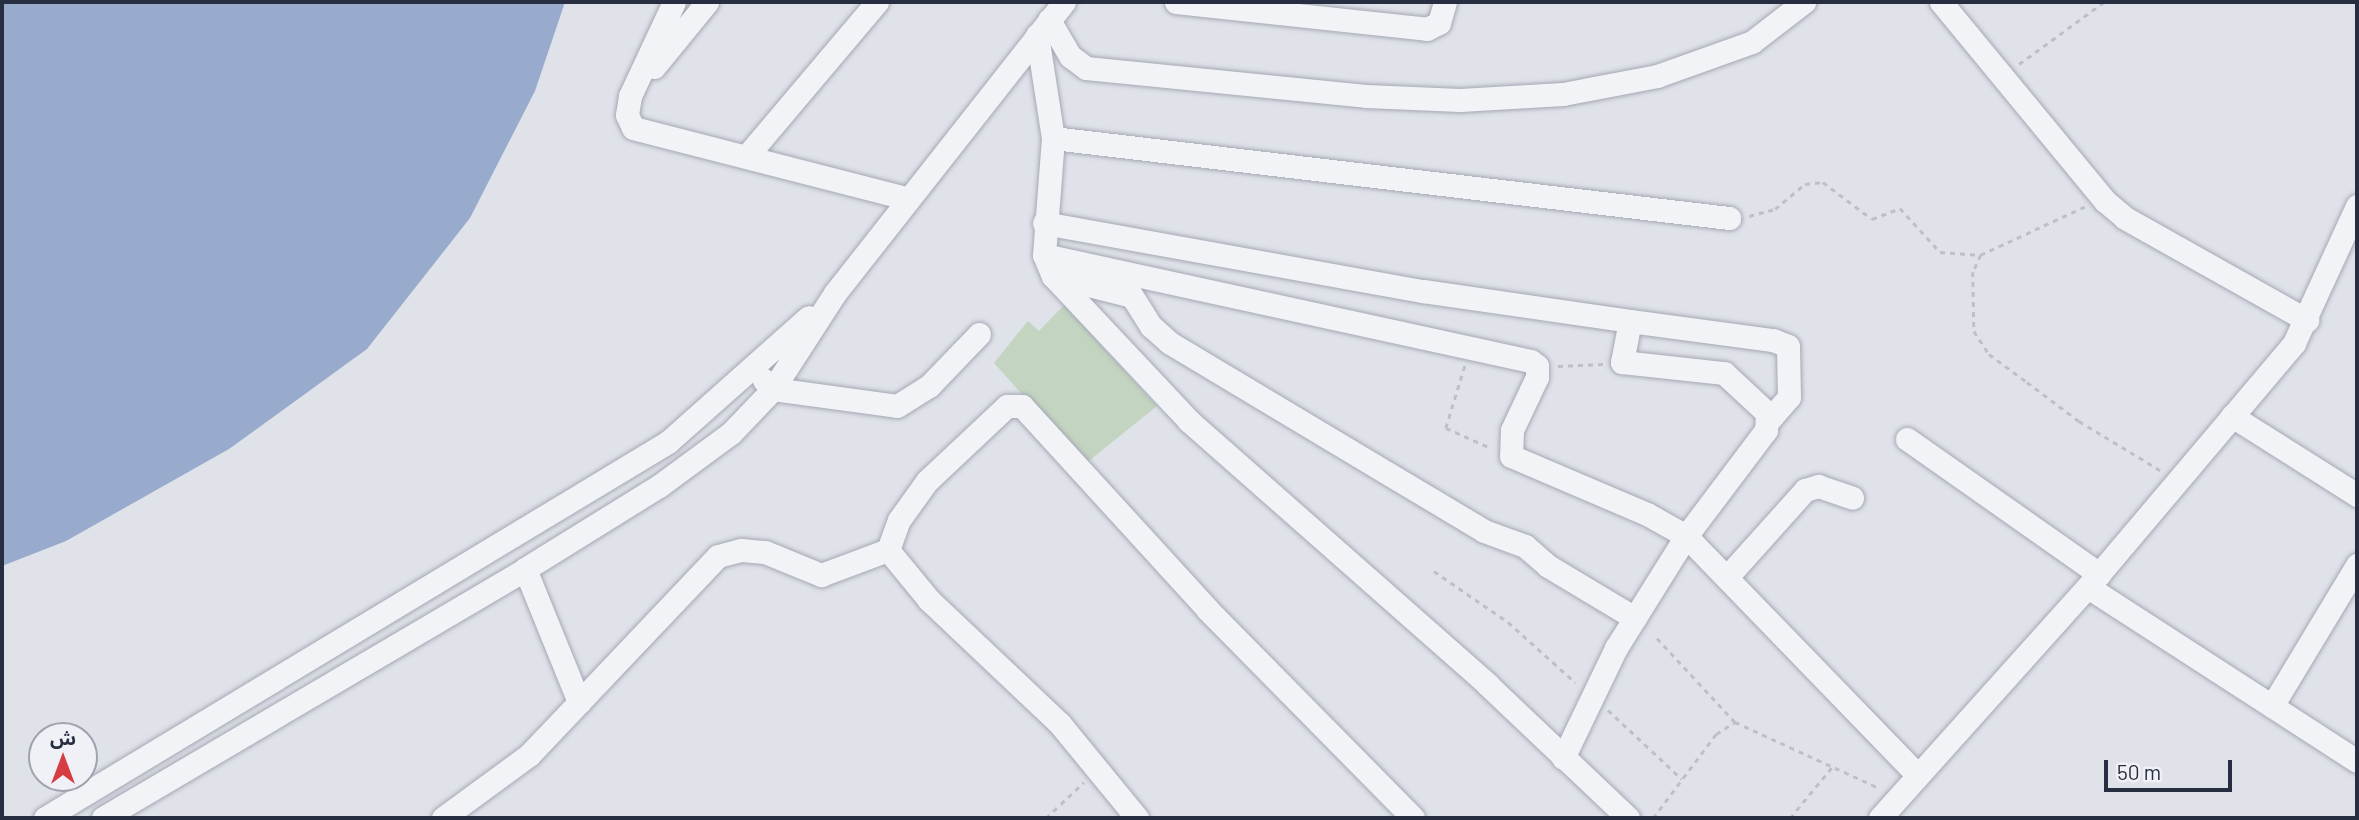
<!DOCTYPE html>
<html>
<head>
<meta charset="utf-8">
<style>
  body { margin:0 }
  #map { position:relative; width:2359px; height:820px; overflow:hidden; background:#dfe2e9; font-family:Barlow,"Noto Sans Arabic",sans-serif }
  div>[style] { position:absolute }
  .green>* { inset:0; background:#c3d4c0 }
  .water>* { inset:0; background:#98abcc }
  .path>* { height:2.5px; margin-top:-1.25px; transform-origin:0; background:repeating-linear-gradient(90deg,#bdc0c8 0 5px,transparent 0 10px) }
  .roads { filter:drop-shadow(0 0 2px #a4a8b3) drop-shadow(0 0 2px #a4a8b3) }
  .minor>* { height:23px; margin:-11.5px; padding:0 11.5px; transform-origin:11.5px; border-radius:11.5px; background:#f2f3f7 }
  span { translate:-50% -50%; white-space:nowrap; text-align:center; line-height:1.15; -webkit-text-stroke:5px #eff1f7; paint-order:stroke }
  .frame { position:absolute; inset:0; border:4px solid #272e41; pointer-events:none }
  .north { position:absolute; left:28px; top:722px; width:70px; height:70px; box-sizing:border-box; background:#eff1f7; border:2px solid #9fa3ae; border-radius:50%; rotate:0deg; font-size:19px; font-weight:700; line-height:28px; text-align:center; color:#272e41 }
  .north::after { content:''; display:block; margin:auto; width:24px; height:32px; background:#d63d42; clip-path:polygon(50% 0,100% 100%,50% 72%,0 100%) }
  .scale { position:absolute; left:2104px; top:760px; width:128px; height:32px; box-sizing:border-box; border:4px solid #272e41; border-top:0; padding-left:9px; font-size:21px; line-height:24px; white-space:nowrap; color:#272e41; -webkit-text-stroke:5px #eff1f7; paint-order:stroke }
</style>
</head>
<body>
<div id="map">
  <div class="green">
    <div style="clip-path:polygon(1064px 305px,1157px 406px,1085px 464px,994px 363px,1028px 321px,1039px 331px)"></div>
  </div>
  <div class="water">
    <div style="clip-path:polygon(2px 2px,565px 2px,535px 91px,470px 218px,367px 349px,229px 449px,66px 541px,2px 566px)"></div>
  </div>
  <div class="path">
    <div style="left:2019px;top:64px;width:105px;rotate:-36.1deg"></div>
    <div style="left:2085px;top:207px;width:115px;rotate:155.2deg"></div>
    <div style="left:1981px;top:255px;width:19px;rotate:115deg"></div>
    <div style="left:1973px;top:272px;width:59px;rotate:89deg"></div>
    <div style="left:1974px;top:331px;width:27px;rotate:57deg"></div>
    <div style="left:1989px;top:354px;width:47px;rotate:36.4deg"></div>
    <div style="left:2027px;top:382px;width:65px;rotate:36.9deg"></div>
    <div style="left:2079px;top:421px;width:95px;rotate:31.2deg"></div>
    <div style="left:1749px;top:216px;width:27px;rotate:-15deg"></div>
    <div style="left:1775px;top:209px;width:39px;rotate:-40deg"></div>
    <div style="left:1805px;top:184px;width:18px;rotate:-6deg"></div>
    <div style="left:1823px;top:182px;width:61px;rotate:37.1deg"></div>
    <div style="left:1872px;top:219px;width:30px;rotate:-21deg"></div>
    <div style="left:1900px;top:208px;width:59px;rotate:47.7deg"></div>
    <div style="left:1940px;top:252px;width:41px;rotate:4.2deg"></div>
    <div style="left:1465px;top:366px;width:65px;rotate:107deg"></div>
    <div style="left:1446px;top:428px;width:49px;rotate:24deg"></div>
    <div style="left:1558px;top:366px;width:46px;rotate:-2.5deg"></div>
    <div style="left:1434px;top:571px;width:90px;rotate:34.6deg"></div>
    <div style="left:1508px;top:622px;width:91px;rotate:41.9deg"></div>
    <div style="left:1657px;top:638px;width:115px;rotate:47.1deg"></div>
    <div style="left:1608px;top:710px;width:101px;rotate:43deg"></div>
    <div style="left:1046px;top:818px;width:52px;rotate:-43.5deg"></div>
    <div style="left:1653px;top:818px;width:105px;rotate:-53.1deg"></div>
    <div style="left:1716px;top:734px;width:22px;rotate:-32deg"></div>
    <div style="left:1735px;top:722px;width:158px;rotate:24.6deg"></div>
    <div style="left:1790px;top:818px;width:66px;rotate:-50.5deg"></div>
  </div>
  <div class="roads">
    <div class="minor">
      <div style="left:674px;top:2px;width:104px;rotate:115.1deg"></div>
      <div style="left:630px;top:96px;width:19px;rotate:99deg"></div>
      <div style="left:627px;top:115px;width:14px;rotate:65deg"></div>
      <div style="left:633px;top:128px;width:282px;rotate:14.4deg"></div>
      <div style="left:1176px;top:2px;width:252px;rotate:6.1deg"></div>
      <div style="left:1427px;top:29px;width:13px;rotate:-27deg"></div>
      <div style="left:1439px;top:23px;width:22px;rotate:-74deg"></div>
      <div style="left:1941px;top:2px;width:258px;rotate:50.5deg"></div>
      <div style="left:2105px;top:201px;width:26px;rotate:40deg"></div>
      <div style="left:2125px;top:218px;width:209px;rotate:29.3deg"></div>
      <div style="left:1049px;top:20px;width:42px;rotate:59.7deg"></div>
      <div style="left:1070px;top:56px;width:20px;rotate:37deg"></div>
      <div style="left:1086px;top:68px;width:281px;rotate:5.7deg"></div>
      <div style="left:1366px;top:96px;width:94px;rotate:2.4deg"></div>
      <div style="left:1460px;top:100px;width:103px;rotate:-3.3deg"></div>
      <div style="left:1563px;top:94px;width:96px;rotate:-10.8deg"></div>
      <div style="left:1657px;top:76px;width:101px;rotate:-19.7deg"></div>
      <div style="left:1752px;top:42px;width:66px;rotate:-37.6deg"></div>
      <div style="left:1037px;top:35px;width:104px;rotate:81.2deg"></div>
      <div style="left:1053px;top:138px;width:117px;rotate:94.4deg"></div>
      <div style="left:1044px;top:255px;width:23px;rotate:67deg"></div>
      <div style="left:1053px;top:276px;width:199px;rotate:46.8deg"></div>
      <div style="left:1189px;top:421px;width:399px;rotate:41.4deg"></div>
      <div style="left:1488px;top:685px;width:193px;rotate:43.5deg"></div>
      <div style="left:654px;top:67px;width:84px;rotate:-50.8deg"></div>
      <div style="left:1053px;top:138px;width:681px;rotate:6.75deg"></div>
      <div style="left:746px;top:157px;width:203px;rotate:-49.8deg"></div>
      <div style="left:1044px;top:223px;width:385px;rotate:10.2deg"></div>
      <div style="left:1423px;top:291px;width:209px;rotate:8.2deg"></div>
      <div style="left:1630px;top:321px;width:42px;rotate:101deg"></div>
      <div style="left:1622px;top:362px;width:103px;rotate:6.2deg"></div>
      <div style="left:1724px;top:373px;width:59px;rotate:42.9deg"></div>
      <div style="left:1767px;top:413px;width:17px;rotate:93deg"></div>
      <div style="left:1766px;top:430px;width:133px;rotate:127deg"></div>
      <div style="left:1686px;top:536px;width:132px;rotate:122deg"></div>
      <div style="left:1616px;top:648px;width:122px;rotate:115.7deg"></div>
      <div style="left:1044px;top:255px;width:498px;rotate:12.3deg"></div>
      <div style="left:1531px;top:361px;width:8px;rotate:40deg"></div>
      <div style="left:1537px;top:366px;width:11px;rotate:90deg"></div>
      <div style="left:1537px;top:377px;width:59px;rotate:115.3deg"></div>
      <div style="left:1512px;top:430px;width:26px;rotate:92deg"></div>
      <div style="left:1511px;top:456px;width:148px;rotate:23.1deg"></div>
      <div style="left:1647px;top:514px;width:45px;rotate:29.4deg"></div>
      <div style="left:1686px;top:536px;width:333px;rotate:45.9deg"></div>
      <div style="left:1053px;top:276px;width:81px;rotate:14.2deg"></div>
      <div style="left:1132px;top:296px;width:36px;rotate:58deg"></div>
      <div style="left:1151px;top:326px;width:25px;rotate:42deg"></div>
      <div style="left:1170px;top:343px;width:366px;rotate:30.9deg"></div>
      <div style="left:1484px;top:531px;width:44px;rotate:20.1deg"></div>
      <div style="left:1525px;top:546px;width:30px;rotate:41deg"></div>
      <div style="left:1548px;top:566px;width:101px;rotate:30.9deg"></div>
      <div style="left:1630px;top:321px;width:144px;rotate:7.6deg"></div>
      <div style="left:1773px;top:340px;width:16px;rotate:22deg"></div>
      <div style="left:1788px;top:346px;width:51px;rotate:88.9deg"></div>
      <div style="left:1789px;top:397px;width:30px;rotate:131deg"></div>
      <div style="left:764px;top:380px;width:13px;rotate:45deg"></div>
      <div style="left:773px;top:389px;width:125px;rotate:7.8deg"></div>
      <div style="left:897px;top:406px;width:38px;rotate:-32deg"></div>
      <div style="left:929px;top:386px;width:72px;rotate:-46.1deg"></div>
      <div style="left:2232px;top:416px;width:148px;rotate:32.3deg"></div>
      <div style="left:1907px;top:439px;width:235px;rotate:35.1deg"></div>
      <div style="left:888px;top:550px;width:32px;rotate:-70deg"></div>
      <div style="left:899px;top:520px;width:48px;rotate:-54.3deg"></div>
      <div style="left:927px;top:481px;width:110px;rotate:-43.2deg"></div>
      <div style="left:1007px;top:406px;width:15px"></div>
      <div style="left:1022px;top:406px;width:276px;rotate:47.6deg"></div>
      <div style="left:1208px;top:610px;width:292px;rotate:45.4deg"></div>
      <div style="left:525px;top:569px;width:144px;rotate:67.9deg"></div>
      <div style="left:1727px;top:577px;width:117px;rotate:-48.1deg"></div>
      <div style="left:1805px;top:490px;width:14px;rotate:-17deg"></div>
      <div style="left:1818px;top:486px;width:36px;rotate:19deg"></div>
      <div style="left:2088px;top:587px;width:320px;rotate:32.9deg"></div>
      <div style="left:2272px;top:706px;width:165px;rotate:-58.9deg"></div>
      <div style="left:45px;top:818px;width:728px;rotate:-31.11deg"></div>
      <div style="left:668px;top:442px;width:188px;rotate:-41.6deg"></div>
      <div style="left:103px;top:818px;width:490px;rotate:-30.5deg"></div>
      <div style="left:525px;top:569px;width:158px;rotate:-31.8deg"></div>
      <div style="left:659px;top:486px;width:89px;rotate:-36.4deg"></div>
      <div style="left:731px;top:433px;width:61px;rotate:-46.3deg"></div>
      <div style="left:773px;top:389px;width:114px;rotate:-57.1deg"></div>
      <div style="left:835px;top:293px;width:370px;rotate:-51.8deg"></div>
      <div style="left:443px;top:818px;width:107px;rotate:-36.2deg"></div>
      <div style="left:529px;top:755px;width:274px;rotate:-46.5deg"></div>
      <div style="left:718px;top:556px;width:24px;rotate:-15deg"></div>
      <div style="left:741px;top:550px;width:24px;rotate:5deg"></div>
      <div style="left:765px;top:552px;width:61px;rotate:22.3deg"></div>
      <div style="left:821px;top:575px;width:72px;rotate:-20.5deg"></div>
      <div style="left:888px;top:550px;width:65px;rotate:50.6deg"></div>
      <div style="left:929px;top:600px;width:180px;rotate:43.4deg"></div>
      <div style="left:1060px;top:724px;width:122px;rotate:50.7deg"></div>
      <div style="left:1880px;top:818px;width:328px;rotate:-48.1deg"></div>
      <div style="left:2099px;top:574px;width:302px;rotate:-49.8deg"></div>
      <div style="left:2294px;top:343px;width:151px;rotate:-65.3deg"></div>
    </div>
  </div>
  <div class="frame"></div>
  <div class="north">ش</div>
  <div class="scale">50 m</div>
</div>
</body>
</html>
